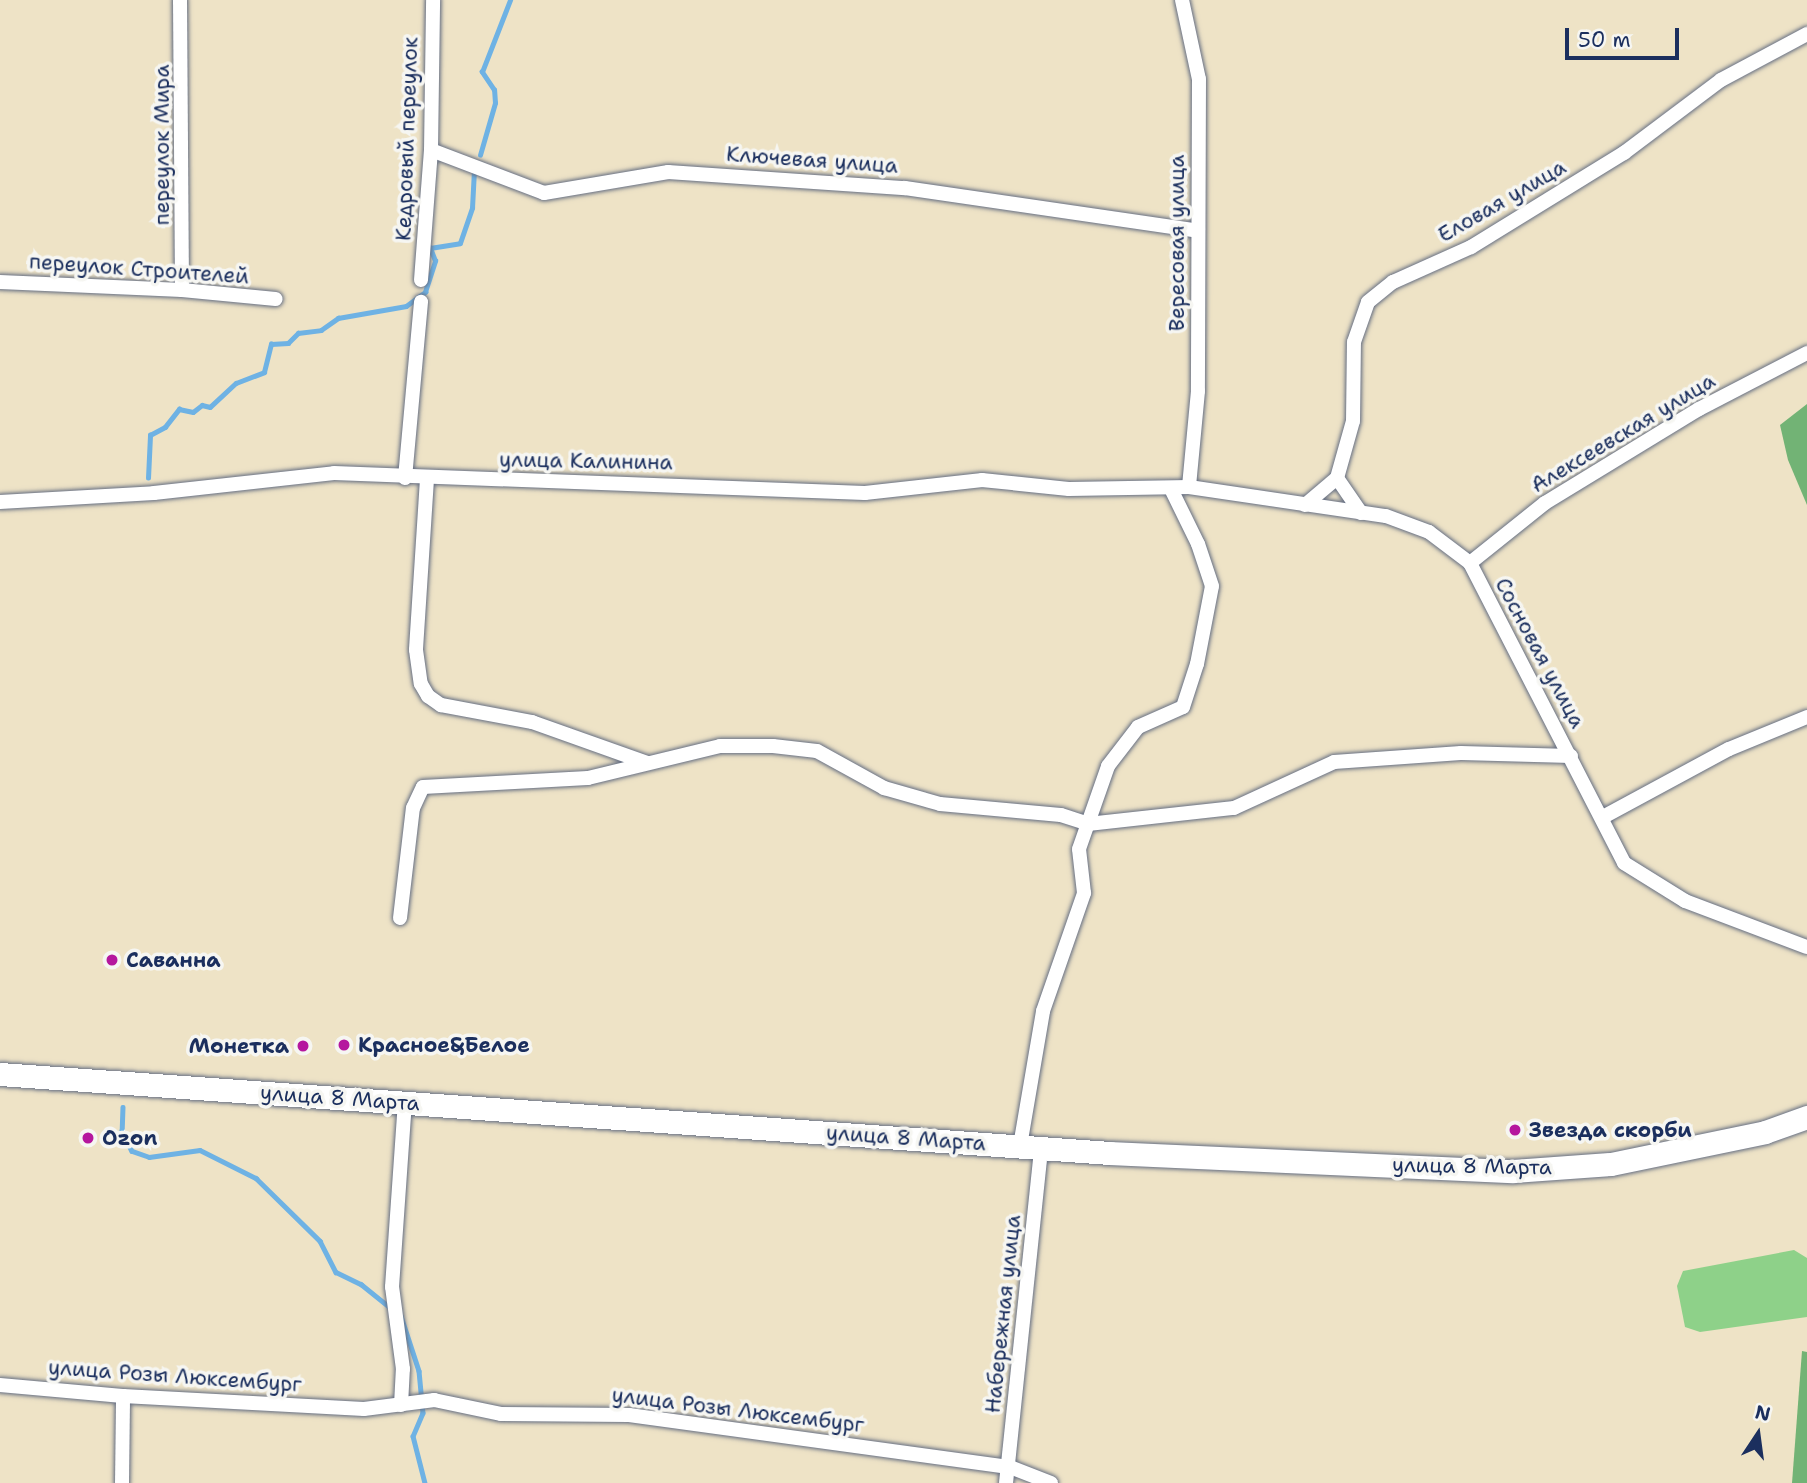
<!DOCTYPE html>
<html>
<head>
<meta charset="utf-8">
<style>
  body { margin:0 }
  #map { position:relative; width:1807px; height:1483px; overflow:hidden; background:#eee3c6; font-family:"Shantell Sans",sans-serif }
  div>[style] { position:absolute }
  .green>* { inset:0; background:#8ed189 }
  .forest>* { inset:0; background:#72b375 }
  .stream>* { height:4.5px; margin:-2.25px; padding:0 2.25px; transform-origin:2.25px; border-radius:2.25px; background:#6eb2e4 }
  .roads { filter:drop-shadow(0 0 2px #656e82) drop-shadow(0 0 2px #656e82) }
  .street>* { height:14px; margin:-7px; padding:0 7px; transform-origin:7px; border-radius:7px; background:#fff }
  .primary>* { height:23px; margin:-11.5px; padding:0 11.5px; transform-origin:11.5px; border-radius:11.5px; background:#fff }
  .dots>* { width:19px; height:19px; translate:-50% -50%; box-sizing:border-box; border:4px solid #f6f6f2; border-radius:50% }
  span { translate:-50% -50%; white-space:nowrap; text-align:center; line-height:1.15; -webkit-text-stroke:7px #f6f6f2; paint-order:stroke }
  .street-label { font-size:21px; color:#1b2f5e }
  .poi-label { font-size:21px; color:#1b2f5e; font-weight:700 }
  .left { translate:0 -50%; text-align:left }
  .right { translate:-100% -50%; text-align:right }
  .north { position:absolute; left:1723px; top:1399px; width:70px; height:70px; -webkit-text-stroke:5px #f6f6f2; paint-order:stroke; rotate:13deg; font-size:19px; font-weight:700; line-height:28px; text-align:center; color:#1b2f5e }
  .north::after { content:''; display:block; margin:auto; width:24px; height:32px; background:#1b2f5e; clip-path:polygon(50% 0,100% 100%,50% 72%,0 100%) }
  .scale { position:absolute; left:1565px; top:28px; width:114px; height:32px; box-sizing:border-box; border:4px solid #1b2f5e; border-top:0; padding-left:9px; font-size:21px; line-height:24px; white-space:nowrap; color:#1b2f5e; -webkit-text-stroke:5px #f6f6f2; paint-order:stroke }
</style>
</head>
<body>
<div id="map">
  <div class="green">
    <div style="clip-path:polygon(1794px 1250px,1807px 1258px,1807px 1317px,1700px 1332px,1685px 1327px,1677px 1286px,1683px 1271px)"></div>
  </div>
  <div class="forest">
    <div style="clip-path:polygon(1807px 404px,1807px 505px,1788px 460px,1780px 425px)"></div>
    <div style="clip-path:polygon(1802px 1351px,1807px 1352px,1807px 1483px,1792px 1483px)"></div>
  </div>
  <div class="stream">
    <div style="left:480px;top:155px;width:54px;rotate:-73.9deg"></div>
    <div style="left:495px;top:103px;width:13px;rotate:-94deg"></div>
    <div style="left:494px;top:90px;width:22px;rotate:-124deg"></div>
    <div style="left:482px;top:72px;width:77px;rotate:-68.7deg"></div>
    <div style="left:148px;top:478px;width:43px;rotate:-87.3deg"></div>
    <div style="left:150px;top:435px;width:17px;rotate:-28deg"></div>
    <div style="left:165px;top:427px;width:23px;rotate:-52deg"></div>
    <div style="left:179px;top:409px;width:14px;rotate:12deg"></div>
    <div style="left:193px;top:412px;width:11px;rotate:-38deg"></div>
    <div style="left:202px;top:405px;width:8px;rotate:14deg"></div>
    <div style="left:210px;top:407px;width:35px;rotate:-43deg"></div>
    <div style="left:236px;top:383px;width:30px;rotate:-21deg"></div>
    <div style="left:264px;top:372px;width:29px;rotate:-76deg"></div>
    <div style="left:271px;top:344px;width:17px;rotate:-3deg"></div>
    <div style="left:288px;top:343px;width:14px;rotate:-45deg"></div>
    <div style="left:298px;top:333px;width:23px;rotate:-7deg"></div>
    <div style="left:321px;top:330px;width:21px;rotate:-35deg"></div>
    <div style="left:338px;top:318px;width:69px;rotate:-10deg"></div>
    <div style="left:406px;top:306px;width:24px;rotate:-36deg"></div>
    <div style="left:425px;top:292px;width:33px;rotate:-72deg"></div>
    <div style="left:435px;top:261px;width:14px;rotate:-111deg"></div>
    <div style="left:430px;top:248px;width:30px;rotate:-9deg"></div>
    <div style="left:460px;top:243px;width:37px;rotate:-71deg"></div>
    <div style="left:472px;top:208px;width:34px;rotate:-87deg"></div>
    <div style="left:123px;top:1107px;width:23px;rotate:92deg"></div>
    <div style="left:122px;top:1130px;width:23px;rotate:65deg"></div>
    <div style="left:132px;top:1151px;width:18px;rotate:19deg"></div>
    <div style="left:149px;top:1157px;width:51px;rotate:-7.8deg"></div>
    <div style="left:200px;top:1150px;width:63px;rotate:26.6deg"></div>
    <div style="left:256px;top:1178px;width:90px;rotate:44.5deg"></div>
    <div style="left:320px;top:1241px;width:35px;rotate:63deg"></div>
    <div style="left:336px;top:1272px;width:28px;rotate:26deg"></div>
    <div style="left:361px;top:1284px;width:38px;rotate:39deg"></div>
    <div style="left:399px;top:1310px;width:64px;rotate:71.8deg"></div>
    <div style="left:419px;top:1371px;width:42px;rotate:84.6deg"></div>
    <div style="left:423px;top:1413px;width:25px;rotate:113deg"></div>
    <div style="left:413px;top:1436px;width:49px;rotate:75.7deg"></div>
  </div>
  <div class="roads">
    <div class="street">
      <div style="left:180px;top:0;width:290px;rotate:89.6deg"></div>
      <div style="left:1182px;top:0;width:81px;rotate:77.9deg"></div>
      <div style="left:1199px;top:79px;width:312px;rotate:90.2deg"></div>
      <div style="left:1198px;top:391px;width:96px;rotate:95.4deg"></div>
      <div style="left:431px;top:150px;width:121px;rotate:20.8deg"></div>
      <div style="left:544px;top:193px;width:126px;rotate:-9.6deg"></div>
      <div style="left:668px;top:172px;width:238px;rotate:3.9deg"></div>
      <div style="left:905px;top:188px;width:296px;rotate:8.3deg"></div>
      <div style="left:421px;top:280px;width:130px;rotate:-85.6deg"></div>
      <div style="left:431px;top:150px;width:150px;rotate:-89.2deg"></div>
      <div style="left:0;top:282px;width:182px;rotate:2.5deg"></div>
      <div style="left:182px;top:290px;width:94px;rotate:5.5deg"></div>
      <div style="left:405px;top:478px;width:177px;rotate:-84.8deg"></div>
      <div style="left:427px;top:479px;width:171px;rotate:93.7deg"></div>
      <div style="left:416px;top:650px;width:34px;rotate:82deg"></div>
      <div style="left:421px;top:684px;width:14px;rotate:60deg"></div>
      <div style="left:428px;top:696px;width:16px;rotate:35deg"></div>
      <div style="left:441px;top:705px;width:93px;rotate:10.6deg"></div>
      <div style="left:532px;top:722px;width:122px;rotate:19.6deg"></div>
      <div style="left:0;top:502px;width:154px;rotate:-3.3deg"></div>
      <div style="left:154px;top:493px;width:181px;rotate:-6.3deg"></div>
      <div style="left:334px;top:473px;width:531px;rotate:2.16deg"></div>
      <div style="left:865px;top:493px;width:118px;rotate:-6.3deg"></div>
      <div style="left:982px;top:480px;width:87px;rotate:5.9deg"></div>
      <div style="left:1069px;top:489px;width:120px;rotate:-1deg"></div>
      <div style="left:1189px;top:487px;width:199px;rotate:8.4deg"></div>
      <div style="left:1386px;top:516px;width:46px;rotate:20.4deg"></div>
      <div style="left:1429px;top:532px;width:51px;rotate:37.1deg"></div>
      <div style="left:1470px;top:563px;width:337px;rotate:62.8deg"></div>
      <div style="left:1624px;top:863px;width:72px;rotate:31.9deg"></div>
      <div style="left:1685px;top:901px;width:130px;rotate:20.7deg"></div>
      <div style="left:1305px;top:505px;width:42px;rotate:-40.2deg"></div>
      <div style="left:1361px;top:513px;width:42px;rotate:-124.4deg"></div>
      <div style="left:1337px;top:478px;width:59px;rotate:-74.3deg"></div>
      <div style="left:1353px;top:421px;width:79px;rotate:-89.3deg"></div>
      <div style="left:1354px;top:342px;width:42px;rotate:-70.7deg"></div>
      <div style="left:1368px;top:302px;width:32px;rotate:-39deg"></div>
      <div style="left:1393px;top:282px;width:85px;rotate:-24.2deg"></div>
      <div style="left:1471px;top:247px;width:180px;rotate:-31.6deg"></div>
      <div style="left:1624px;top:153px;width:121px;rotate:-37deg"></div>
      <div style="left:1721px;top:80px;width:98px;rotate:-28.1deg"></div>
      <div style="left:1470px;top:563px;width:96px;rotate:-38.7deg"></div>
      <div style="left:1545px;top:503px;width:180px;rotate:-31.4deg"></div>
      <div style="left:1699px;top:409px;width:122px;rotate:-27.4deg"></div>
      <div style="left:1603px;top:817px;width:143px;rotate:-28.4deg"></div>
      <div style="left:1729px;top:749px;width:84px;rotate:-22.3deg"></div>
      <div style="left:400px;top:918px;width:111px;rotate:-83.3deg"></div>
      <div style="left:413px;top:808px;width:23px;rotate:-65deg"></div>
      <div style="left:423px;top:787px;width:165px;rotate:-3.1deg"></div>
      <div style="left:588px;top:778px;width:136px;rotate:-13.6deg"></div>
      <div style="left:720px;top:746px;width:53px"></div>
      <div style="left:773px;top:746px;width:44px;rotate:6.5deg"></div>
      <div style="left:817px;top:751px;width:77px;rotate:28.9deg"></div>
      <div style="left:884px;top:788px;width:58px;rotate:15.9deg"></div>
      <div style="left:940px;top:804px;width:121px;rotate:5.2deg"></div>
      <div style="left:1061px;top:815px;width:28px;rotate:18deg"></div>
      <div style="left:1088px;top:824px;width:147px;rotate:-6.3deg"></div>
      <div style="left:1234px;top:808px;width:110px;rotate:-24.7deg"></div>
      <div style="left:1334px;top:762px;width:127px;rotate:-4.1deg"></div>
      <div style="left:1461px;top:753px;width:110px;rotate:1.6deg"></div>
      <div style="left:1020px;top:1146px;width:137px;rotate:-80.3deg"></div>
      <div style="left:1043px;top:1011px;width:125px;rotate:-70.8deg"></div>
      <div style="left:1084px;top:893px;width:44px;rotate:-96.5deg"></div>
      <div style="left:1079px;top:849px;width:88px;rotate:-70.7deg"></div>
      <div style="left:1108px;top:766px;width:49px;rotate:-52.4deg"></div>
      <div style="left:1138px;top:727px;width:49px;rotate:-24deg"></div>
      <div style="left:1183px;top:707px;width:45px;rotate:-72deg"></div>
      <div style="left:1197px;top:664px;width:79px;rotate:-79.1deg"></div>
      <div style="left:1212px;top:586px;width:44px;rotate:-108.4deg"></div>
      <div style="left:1198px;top:544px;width:61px;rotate:-116.1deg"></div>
      <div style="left:0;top:1385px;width:123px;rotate:5.1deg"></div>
      <div style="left:123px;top:1396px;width:241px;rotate:3.1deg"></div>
      <div style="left:364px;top:1409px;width:71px;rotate:-7.3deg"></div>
      <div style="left:434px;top:1400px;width:68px;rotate:11.8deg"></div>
      <div style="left:501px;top:1414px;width:128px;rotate:0.4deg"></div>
      <div style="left:629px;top:1415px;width:385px;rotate:7.8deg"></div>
      <div style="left:1010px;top:1467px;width:44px;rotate:21.3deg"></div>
      <div style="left:401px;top:1405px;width:36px;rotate:-87deg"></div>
      <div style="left:403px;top:1369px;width:83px;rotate:-97.6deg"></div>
      <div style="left:392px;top:1287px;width:184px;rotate:-86deg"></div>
      <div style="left:122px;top:1483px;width:87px;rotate:-89.3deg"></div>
      <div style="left:1006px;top:1483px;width:336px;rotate:-84deg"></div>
    </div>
    <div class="primary">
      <div style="left:0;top:1074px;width:1112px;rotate:4.07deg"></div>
      <div style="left:1109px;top:1153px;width:404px;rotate:2.6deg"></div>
      <div style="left:1513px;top:1171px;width:98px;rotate:-4.1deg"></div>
      <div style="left:1611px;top:1164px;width:157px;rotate:-11.7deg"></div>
      <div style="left:1765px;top:1132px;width:45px;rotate:-19.7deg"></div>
    </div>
  </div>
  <div class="dots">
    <div style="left:112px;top:960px;background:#b5179e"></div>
    <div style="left:344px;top:1045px;background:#b5179e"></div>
    <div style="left:303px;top:1046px;background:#b5179e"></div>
    <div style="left:1515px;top:1130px;background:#b5179e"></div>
    <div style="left:88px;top:1138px;background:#b5179e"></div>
  </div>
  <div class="street-label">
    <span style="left:407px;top:139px;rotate:-88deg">Кедровый переулок</span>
    <span style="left:162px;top:145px;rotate:-90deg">переулок Мира</span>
    <span style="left:812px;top:160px;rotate:4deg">Ключевая улица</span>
    <span style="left:1502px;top:201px;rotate:-30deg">Еловая улица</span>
    <span style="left:1177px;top:243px;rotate:-90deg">Вересовая улица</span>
    <span style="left:139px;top:269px;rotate:4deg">переулок Строителей</span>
    <span style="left:1623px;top:433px;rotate:-31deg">Алексеевская улица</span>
    <span style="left:586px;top:461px;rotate:1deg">улица Калинина</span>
    <span style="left:1540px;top:653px;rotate:62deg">Сосновая улица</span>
    <span style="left:340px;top:1098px;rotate:4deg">улица 8 Марта</span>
    <span style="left:906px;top:1138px;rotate:4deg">улица 8 Марта</span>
    <span style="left:1472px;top:1166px;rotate:1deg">улица 8 Марта</span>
    <span style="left:1003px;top:1314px;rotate:-84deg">Набережная улица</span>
    <span style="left:175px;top:1376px;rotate:4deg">улица Розы Люксембург</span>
    <span style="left:738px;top:1410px;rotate:7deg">улица Розы Люксембург</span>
  </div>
  <div class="poi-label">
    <span class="left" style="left:126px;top:960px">Саванна</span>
    <span class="left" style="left:358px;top:1045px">Красное&amp;Белое</span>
    <span class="right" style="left:289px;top:1046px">Монетка</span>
    <span class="left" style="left:1529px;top:1130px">Звезда скорби</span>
    <span class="left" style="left:102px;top:1138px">Ozon</span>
  </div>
  <div class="north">N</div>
  <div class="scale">50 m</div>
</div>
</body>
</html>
